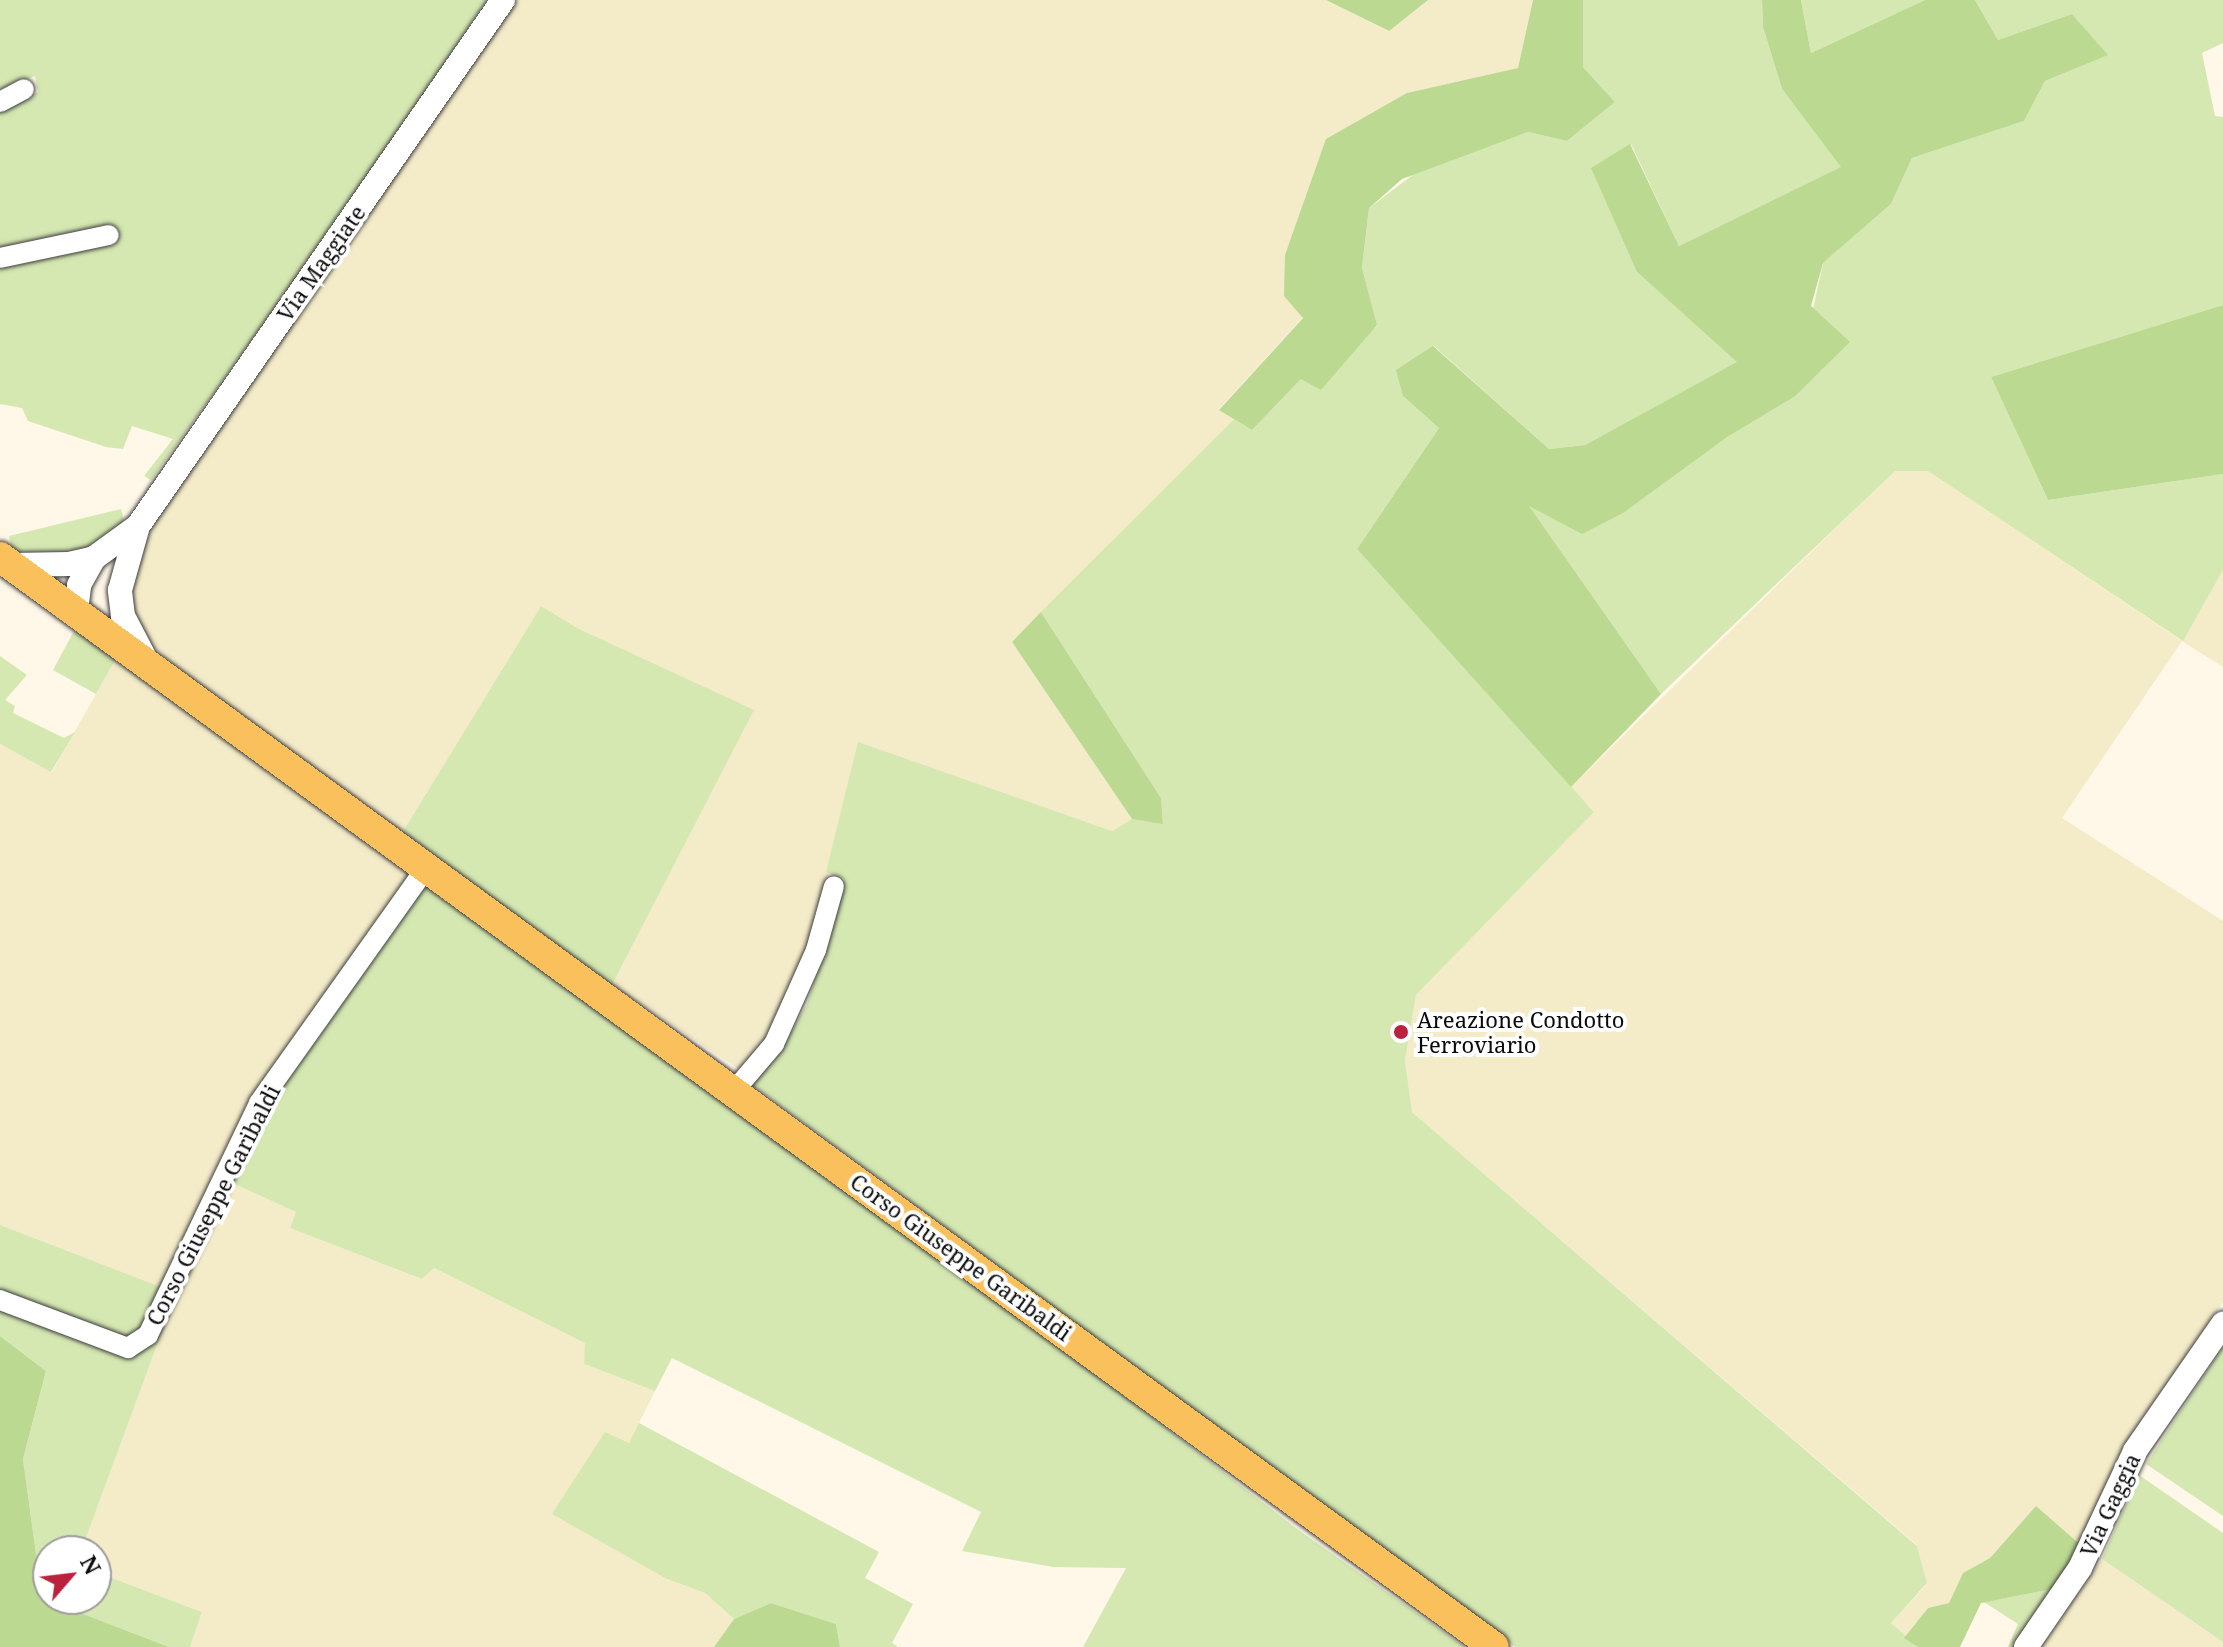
<!DOCTYPE html>
<html>
<head>
<meta charset="utf-8">
<style>
  body { margin:0 }
  #map { position:relative; width:2223px; height:1647px; overflow:hidden; background:#fff7e7; font-family:"Noto Serif",serif }
  div>[style] { position:absolute }
  .farmland>* { inset:0; background:#f4ebc8 }
  .green>* { inset:0; background:#d5e8b2 }
  .forest>* { inset:0; background:#bbd991 }
  .roads { filter:drop-shadow(0 0 2px #3d3d3d) drop-shadow(0 0 2px #3d3d3d) }
  .minor>* { height:20px; margin:-10px; padding:0 10px; transform-origin:10px; border-radius:10px; background:#fff }
  .tertiary>* { height:24px; margin:-12px; padding:0 12px; transform-origin:12px; border-radius:12px; background:#fff }
  .primary>* { height:30px; margin:-15px; padding:0 15px; transform-origin:15px; border-radius:15px; background:#fac05c }
  .dots>* { width:22px; height:22px; translate:-50% -50%; box-sizing:border-box; border:4px solid #fff; border-radius:50% }
  span { translate:-50% -50%; white-space:nowrap; text-align:center; line-height:1.15; -webkit-text-stroke:8px #fff; paint-order:stroke }
  .street-label { font-size:22px; color:#0a0a0a }
  .poi-label { font-size:22px; color:#0a0a0a }
  .left { translate:0 -50%; text-align:left }
  .north { position:absolute; left:32px; top:1535px; width:80px; height:80px; box-sizing:border-box; background:#fff; border:2px solid #9d9d9d; border-radius:50%; rotate:62deg; font-size:22px; font-weight:700; line-height:32px; text-align:center; color:#0a0a0a }
  .north::after { content:''; display:block; margin:auto; width:28px; height:36px; background:#ba223d; clip-path:polygon(50% 0,100% 100%,50% 72%,0 100%) }
</style>
</head>
<body>
<div id="map">
  <div class="farmland">
    <div style="clip-path:polygon(518px 0,1326px 0,1388px 31px,1428px 0,1533px 0,1518px 68px,1407px 93px,1303px 317px,1219px 409px,1234px 419px,1012px 642px,1132px 819px,1112px 831px,858px 743px,812px 946px,769px 1043px,742px 1071px,612px 985px,753px 711px,579px 629px,541px 606px,402px 833px,173px 666px,147px 640px,130px 606px,129px 577px,159px 515px)"></div>
    <div style="clip-path:polygon(1894px 471px,1928px 471px,2182px 641px,2223px 570px,2223px 667px,2182px 641px,2062px 818px,2223px 921px,2223px 1302px,2126px 1445px,2083px 1547px,2036px 1506px,1990px 1558px,1963px 1573px,1949px 1603px,1928px 1608px,1904px 1638px,1891px 1623px,1927px 1584px,1917px 1545px,1412px 1112px,1405px 1059px,1416px 995px,1594px 812px,1571px 787px)"></div>
    <div style="clip-path:polygon(118px 655px,416px 875px,163px 1289px,0 1225px,0 744px,52px 772px)"></div>
    <div style="clip-path:polygon(228px 1181px,297px 1212px,290px 1228px,422px 1279px,434px 1268px,586px 1343px,584px 1364px,655px 1391px,629px 1443px,667px 1579px,705px 1593px,734px 1619px,714px 1647px,190px 1647px,202px 1612px,96px 1572px,96px 1551px,81px 1551px,147px 1363px)"></div>
    <div style="clip-path:polygon(2102px 1559px,2223px 1642px,2223px 1647px,2042px 1647px)"></div>
  </div>
  <div class="green">
    <div style="clip-path:polygon(0 0,487px 0,352px 201px,151px 480px,144px 476px,173px 439px,132px 426px,123px 449px,106px 447px,28px 421px,22px 408px,0 404px,0 112px,38px 92px,35px 76px,0 89px)"></div>
    <div style="clip-path:polygon(1583px 0,1762px 0,1763px 27px,1782px 89px,1842px 167px,1679px 246px,1631px 144px,1637px 272px,1738px 362px,1585px 445px,1549px 449px,1434px 346px,1403px 396px,1439px 428px,1357px 549px,1594px 812px,1416px 995px,1405px 1060px,1412px 1112px,1917px 1546px,1927px 1583px,1891px 1623px,1918px 1647px,1515px 1647px,750px 1083px,781px 1050px,807px 1004px,839px 906px,844px 879px,826px 872px,858px 742px,1112px 831px,1132px 819px,1163px 823px,1161px 798px,1041px 612px,1234px 419px,1252px 430px,1301px 379px,1377px 326px,1362px 268px,1369px 208px,1422px 168px,1528px 132px,1567px 141px,1615px 102px,1583px 67px)"></div>
    <div style="clip-path:polygon(1801px 0,1925px 0,1811px 53px)"></div>
    <div style="clip-path:polygon(1975px 0,2223px 0,2223px 43px,2202px 53px,2215px 116px,2223px 117px,2223px 305px,1991px 377px,2048px 500px,2223px 474px,2223px 570px,2183px 641px,1928px 471px,1895px 471px,1661px 694px,1528px 505px,1727px 436px,1794px 397px,1823px 263px,1891px 204px,1912px 158px,2024px 121px,2045px 81px,2107px 55px,2072px 14px,1998px 40px)"></div>
    <div style="clip-path:polygon(121px 509px,124px 520px,116px 531px,78px 558px,12px 552px,9px 536px)"></div>
    <div style="clip-path:polygon(541px 606px,579px 629px,754px 710px,612px 985px,402px 833px)"></div>
    <div style="clip-path:polygon(74px 631px,118px 655px,96px 694px,53px 670px)"></div>
    <div style="clip-path:polygon(0 656px,27px 675px,5px 700px,15px 706px,13px 713px,64px 738px,75px 732px,51px 772px,0 744px)"></div>
    <div style="clip-path:polygon(428px 882px,992px 1293px,1297px 1529px,1465px 1647px,1083px 1647px,1126px 1568px,1053px 1567px,962px 1551px,981px 1512px,672px 1358px,655px 1391px,584px 1364px,585px 1343px,434px 1268px,422px 1279px,290px 1228px,296px 1212px,228px 1181px,269px 1103px)"></div>
    <div style="clip-path:polygon(0 1225px,176px 1293px,81px 1551px,48px 1551px,48px 1599px,96px 1599px,96px 1572px,202px 1612px,190px 1647px,169px 1647px,42px 1598px,23px 1459px,46px 1371px,0 1336px)"></div>
    <div style="clip-path:polygon(2223px 1347px,2223px 1516px,2146px 1464px)"></div>
    <div style="clip-path:polygon(639px 1423px,879px 1552px,865px 1578px,913px 1604px,892px 1643px,898px 1647px,840px 1647px,836px 1624px,771px 1603px,734px 1619px,705px 1593px,667px 1579px,552px 1514px,605px 1432px,629px 1443px)"></div>
    <div style="clip-path:polygon(2139px 1475px,2223px 1533px,2223px 1642px,2102px 1559px)"></div>
    <div style="clip-path:polygon(2052px 1589px,2015px 1647px,2008px 1647px,2018px 1624px,1984px 1602px)"></div>
  </div>
  <div class="forest">
    <div style="clip-path:polygon(1326px 0,1428px 0,1389px 31px)"></div>
    <div style="clip-path:polygon(1533px 0,1583px 0,1583px 67px,1615px 102px,1567px 141px,1528px 132px,1402px 179px,1369px 208px,1362px 268px,1377px 325px,1321px 390px,1301px 379px,1252px 430px,1219px 410px,1303px 318px,1284px 296px,1285px 255px,1326px 139px,1407px 93px,1518px 68px)"></div>
    <div style="clip-path:polygon(1762px 0,1801px 0,1811px 53px,1925px 0,1975px 0,1998px 40px,2072px 14px,2108px 55px,2045px 81px,2024px 121px,1912px 158px,1891px 204px,1823px 263px,1811px 306px,1850px 342px,1794px 397px,1727px 437px,1623px 513px,1582px 534px,1529px 506px,1661px 694px,1571px 787px,1357px 549px,1439px 428px,1403px 396px,1396px 370px,1433px 346px,1549px 449px,1585px 445px,1737px 362px,1637px 272px,1591px 168px,1630px 144px,1679px 246px,1841px 167px,1782px 89px,1763px 27px)"></div>
    <div style="clip-path:polygon(2223px 305px,2223px 474px,2048px 500px,1991px 377px)"></div>
    <div style="clip-path:polygon(1041px 612px,1161px 798px,1163px 824px,1132px 819px,1012px 642px)"></div>
    <div style="clip-path:polygon(0 1336px,46px 1371px,23px 1459px,42px 1598px,169px 1647px,0 1647px)"></div>
    <div style="clip-path:polygon(2036px 1506px,2083px 1547px,2052px 1589px,1981px 1603px,1960px 1647px,1918px 1647px,1904px 1638px,1928px 1608px,1949px 1603px,1963px 1573px,1990px 1558px)"></div>
    <div style="clip-path:polygon(771px 1603px,836px 1624px,840px 1647px,714px 1647px,734px 1619px)"></div>
  </div>
  <div class="roads">
    <div class="minor">
      <div style="left:0;top:102px;width:27px;rotate:-28deg"></div>
      <div style="left:0;top:258px;width:111px;rotate:-11.9deg"></div>
      <div style="left:734px;top:1091px;width:62px;rotate:-49.6deg"></div>
      <div style="left:774px;top:1044px;width:103px;rotate:-65.9deg"></div>
      <div style="left:816px;top:950px;width:66px;rotate:-74.3deg"></div>
      <div style="left:0;top:1300px;width:137px;rotate:20.6deg"></div>
      <div style="left:128px;top:1348px;width:24px;rotate:-33deg"></div>
      <div style="left:148px;top:1335px;width:257px;rotate:-64.4deg"></div>
      <div style="left:259px;top:1103px;width:290px;rotate:-54.6deg"></div>
    </div>
    <div class="tertiary">
      <div style="left:12px;top:565px;width:57px;rotate:-1deg"></div>
      <div style="left:69px;top:564px;width:26px;rotate:-13deg"></div>
      <div style="left:94px;top:558px;width:54px;rotate:-36deg"></div>
      <div style="left:76px;top:611px;width:26px;rotate:-83deg"></div>
      <div style="left:79px;top:585px;width:31px;rotate:-61deg"></div>
      <div style="left:147px;top:662px;width:52px;rotate:-117.6deg"></div>
      <div style="left:123px;top:616px;width:26px;rotate:-97deg"></div>
      <div style="left:120px;top:590px;width:66px;rotate:-74.3deg"></div>
      <div style="left:138px;top:526px;width:640px;rotate:-55.24deg"></div>
      <div style="left:2026px;top:1647px;width:96px;rotate:-55.6deg"></div>
      <div style="left:2080px;top:1568px;width:129px;rotate:-64.8deg"></div>
      <div style="left:2135px;top:1451px;width:155px;rotate:-55.3deg"></div>
    </div>
    <div class="primary">
      <div style="left:0;top:557px;width:1849px;rotate:36.11deg"></div>
    </div>
  </div>
  <div class="dots">
    <div style="left:1401px;top:1032px;background:#ba223d"></div>
  </div>
  <div class="street-label">
    <span style="left:321px;top:263px;rotate:-55deg">Via Maggiate</span>
    <span style="left:213px;top:1205px;rotate:-63deg">Corso Giuseppe Garibaldi</span>
    <span style="left:961px;top:1257px;rotate:36deg">Corso Giuseppe Garibaldi</span>
    <span style="left:2110px;top:1505px;rotate:-65deg">Via Gaggia</span>
  </div>
  <div class="poi-label">
    <span class="left" style="left:1417px;top:1032px">Areazione Condotto<br>Ferroviario</span>
  </div>
  <div class="north">N</div>
</div>
</body>
</html>
